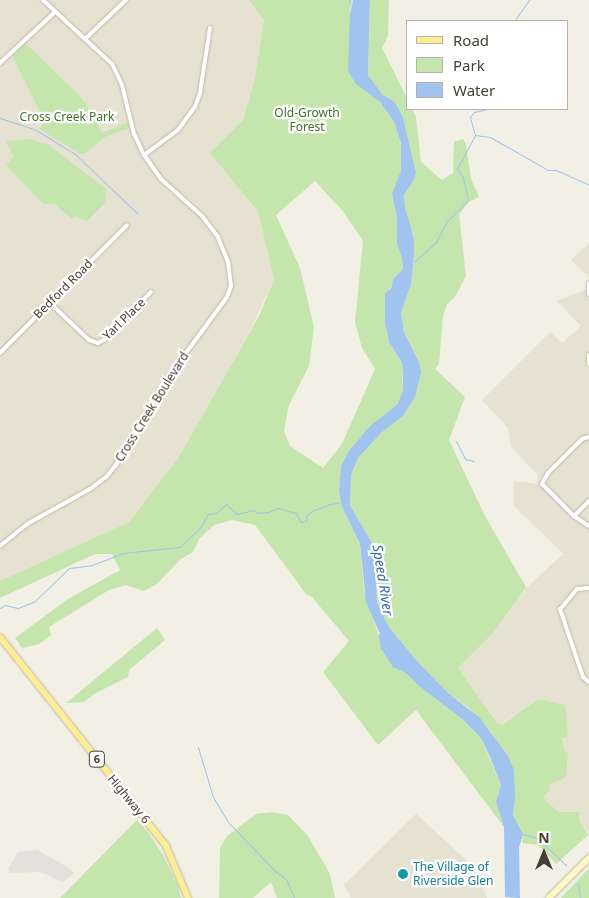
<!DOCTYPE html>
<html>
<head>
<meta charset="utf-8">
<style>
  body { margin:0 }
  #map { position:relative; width:589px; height:898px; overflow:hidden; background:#f2efe4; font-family:"Noto Sans",sans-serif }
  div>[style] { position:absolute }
  .residential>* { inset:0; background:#e6e2d2 }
  .green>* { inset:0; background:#c4e6ac }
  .parking>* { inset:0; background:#e2e1dc }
  .water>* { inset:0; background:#a0c4ef }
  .stream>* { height:1px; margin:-0.5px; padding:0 0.5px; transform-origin:0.5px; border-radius:0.5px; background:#a0c4ef }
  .river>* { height:7px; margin:-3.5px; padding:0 3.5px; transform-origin:3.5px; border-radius:3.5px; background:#a0c4ef }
  .roads { filter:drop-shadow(0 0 1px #bdb8a7) drop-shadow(0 0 1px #bdb8a7) }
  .minor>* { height:4px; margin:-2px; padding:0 2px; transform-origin:2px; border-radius:2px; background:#fff }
  .secondary>* { height:5.5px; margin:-2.75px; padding:0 2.75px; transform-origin:2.75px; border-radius:2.75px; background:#fef7c2 }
  .primary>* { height:6px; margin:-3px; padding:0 3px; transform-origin:3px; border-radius:3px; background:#fded92 }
  .dots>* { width:14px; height:14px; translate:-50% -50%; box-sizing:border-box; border:2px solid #fff; border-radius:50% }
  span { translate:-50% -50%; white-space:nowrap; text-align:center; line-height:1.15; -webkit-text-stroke:4.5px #fff; paint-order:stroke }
  .shield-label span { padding:1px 4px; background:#fff; border:1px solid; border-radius:4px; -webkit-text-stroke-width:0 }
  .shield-label { font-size:11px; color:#444034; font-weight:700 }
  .park-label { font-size:12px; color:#3b7428 }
  .street-label { font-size:12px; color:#444034 }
  .culture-label { font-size:12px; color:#0d838f }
  .left { translate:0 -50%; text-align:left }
  .water-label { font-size:14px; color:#2f67ae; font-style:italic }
  .legend { position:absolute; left:406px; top:20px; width:162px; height:90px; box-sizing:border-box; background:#fff; border:1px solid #b4b3ae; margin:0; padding:6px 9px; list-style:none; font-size:15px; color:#444034 }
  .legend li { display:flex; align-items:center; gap:10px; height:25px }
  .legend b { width:25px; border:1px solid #b4b3ae }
  .north { position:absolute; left:519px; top:828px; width:50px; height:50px; -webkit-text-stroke:4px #fff; paint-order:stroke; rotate:0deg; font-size:14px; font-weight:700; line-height:20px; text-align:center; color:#444034 }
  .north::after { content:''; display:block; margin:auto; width:18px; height:22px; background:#444034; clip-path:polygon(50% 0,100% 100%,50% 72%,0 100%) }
</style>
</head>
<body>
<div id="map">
  <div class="residential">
    <div style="clip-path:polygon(0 0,249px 0,264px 20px,255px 78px,243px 120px,210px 153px,258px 212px,274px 279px,250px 331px,179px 458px,129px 522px,0 581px)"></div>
    <div style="clip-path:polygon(589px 243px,589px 277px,571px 260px)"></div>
    <div style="clip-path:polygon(589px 288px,589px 835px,579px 819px,559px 812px,543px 798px,565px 751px,562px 738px,538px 699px,502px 724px,497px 723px,458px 668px,494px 631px,526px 588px,563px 554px,514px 506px,514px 481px,537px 484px,538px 475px,511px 447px,508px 428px,482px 400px,550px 332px,562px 343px,581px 326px,557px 301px)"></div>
    <div style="clip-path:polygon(416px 814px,475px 868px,487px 898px,351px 898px,344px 885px)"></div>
  </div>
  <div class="green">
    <div style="clip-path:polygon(evenodd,249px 0,353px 0,350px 5px,357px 84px,380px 102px,394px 122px,401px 143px,401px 170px,392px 195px,397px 218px,397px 244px,402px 258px,403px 269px,393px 279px,391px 289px,385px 293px,385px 323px,389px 342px,402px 363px,403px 390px,398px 405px,370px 426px,348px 452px,341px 466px,339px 491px,342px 507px,360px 544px,364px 590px,378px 633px,390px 657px,419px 686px,451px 708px,481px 738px,501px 785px,496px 802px,504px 827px,416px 710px,378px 745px,323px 672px,349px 641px,312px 597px,306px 594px,255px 525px,233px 520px,214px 525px,199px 539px,193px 552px,181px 559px,157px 584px,144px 591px,126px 585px,109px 590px,49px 627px,51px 635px,39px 644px,22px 648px,15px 638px,68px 599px,120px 570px,112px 554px,95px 554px,0 598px,0 581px,129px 522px,179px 457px,259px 316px,274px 279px,258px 212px,210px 153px,243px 120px,255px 78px,264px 20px,249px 0,315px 181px,342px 210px,363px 241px,355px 322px,362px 348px,375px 369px,342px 444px,323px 468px,290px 446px,284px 431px,289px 405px,309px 366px,314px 327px,300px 268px,276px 215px,315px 181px)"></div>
    <div style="clip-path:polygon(370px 0,389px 0,388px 36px,382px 48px,408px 100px,408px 109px,412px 109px,416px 117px,421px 162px,442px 180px,453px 173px,454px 142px,463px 139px,466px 144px,471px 179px,479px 197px,469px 202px,459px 214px,466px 276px,455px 297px,447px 304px,443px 316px,439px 364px,435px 369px,465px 397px,449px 440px,485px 516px,526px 587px,494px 632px,458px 668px,497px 723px,503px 724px,538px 699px,565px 705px,568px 737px,562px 738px,565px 751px,568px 752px,566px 777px,549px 785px,550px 789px,543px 798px,559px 812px,579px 812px,579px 819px,588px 835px,556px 864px,538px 845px,522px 843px,523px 834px,513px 815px,515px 800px,491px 732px,469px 708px,447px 692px,417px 661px,389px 627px,377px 602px,375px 548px,350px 505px,351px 475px,358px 458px,381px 433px,403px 416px,415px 397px,419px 362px,404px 332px,401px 313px,411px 284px,414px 255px,414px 239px,405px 207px,404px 195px,414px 180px,395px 102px,383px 95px,368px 75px)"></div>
    <div style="clip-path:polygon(25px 43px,79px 95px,94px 116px,102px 133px,128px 122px,129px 128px,105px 137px,84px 154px,79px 153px,39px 129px,45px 122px,12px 56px)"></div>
    <div style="clip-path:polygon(30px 139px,49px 145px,106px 189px,105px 203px,87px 221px,74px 216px,72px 219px,54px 204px,43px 204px,6px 165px,14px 156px,5px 141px)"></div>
    <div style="clip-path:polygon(157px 628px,165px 640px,129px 670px,128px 677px,94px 694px,84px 702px,66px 703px)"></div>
    <div style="clip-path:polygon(272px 812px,288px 815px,308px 836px,330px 874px,335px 898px,277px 898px,271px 882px,253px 898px,219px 898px,220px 848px,227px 836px,256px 814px)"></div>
    <div style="clip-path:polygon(137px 820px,148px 832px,163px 855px,178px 886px,181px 898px,60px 898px)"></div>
    <div style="clip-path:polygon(589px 868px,589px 898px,561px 898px,577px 881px)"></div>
  </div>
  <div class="parking">
    <div style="clip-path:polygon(37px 850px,68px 867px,74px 873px,63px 882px,40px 872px,10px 873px,8px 869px,18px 852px)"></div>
  </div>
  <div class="water">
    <div style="clip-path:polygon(353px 0,370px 0,368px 75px,383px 95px,395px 102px,403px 118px,416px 173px,414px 180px,404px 195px,405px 207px,414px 239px,414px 255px,411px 284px,401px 313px,404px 332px,419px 362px,421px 372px,415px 397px,403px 416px,381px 433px,358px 458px,351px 475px,350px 505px,375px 548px,377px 602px,389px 627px,417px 661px,447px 692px,480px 718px,508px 756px,514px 770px,515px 800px,513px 815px,523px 834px,519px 848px,520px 898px,505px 897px,504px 827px,496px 802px,501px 785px,490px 757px,481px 738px,461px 718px,419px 686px,390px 657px,366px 602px,360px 544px,342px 507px,339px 491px,341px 466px,348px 452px,370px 426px,398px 404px,403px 390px,403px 377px,402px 363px,389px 342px,385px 323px,385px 293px,391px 289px,393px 279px,403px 269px,402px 258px,397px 244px,397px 218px,392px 194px,401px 170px,401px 143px,394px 122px,380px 102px,356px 84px,348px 71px,350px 14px)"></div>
  </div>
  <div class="stream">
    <div style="left:349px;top:0;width:6px;rotate:72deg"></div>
    <div style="left:514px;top:21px;width:26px;rotate:-54deg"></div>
    <div style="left:0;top:118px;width:38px;rotate:18deg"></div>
    <div style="left:36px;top:130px;width:46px;rotate:31.6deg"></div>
    <div style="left:75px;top:154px;width:86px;rotate:43.6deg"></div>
    <div style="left:475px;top:135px;width:15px;rotate:8deg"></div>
    <div style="left:490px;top:137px;width:67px;rotate:29.6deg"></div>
    <div style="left:548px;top:170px;width:8px"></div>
    <div style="left:556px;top:170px;width:36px;rotate:24deg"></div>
    <div style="left:414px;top:262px;width:30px;rotate:-42deg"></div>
    <div style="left:436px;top:242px;width:24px;rotate:-62deg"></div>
    <div style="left:447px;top:221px;width:30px;rotate:-45deg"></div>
    <div style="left:468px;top:200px;width:24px;rotate:-102deg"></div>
    <div style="left:463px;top:177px;width:10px;rotate:-127deg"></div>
    <div style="left:457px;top:169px;width:38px;rotate:-62deg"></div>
    <div style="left:475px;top:135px;width:19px;rotate:-106deg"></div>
    <div style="left:470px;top:117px;width:6px;rotate:-51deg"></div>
    <div style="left:474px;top:112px;width:14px;rotate:-12deg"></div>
    <div style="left:456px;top:441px;width:20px;rotate:63deg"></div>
    <div style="left:465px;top:459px;width:9px;rotate:13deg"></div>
    <div style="left:0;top:608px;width:6px;rotate:-31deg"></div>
    <div style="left:5px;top:605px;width:13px;rotate:13deg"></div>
    <div style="left:18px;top:608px;width:18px;rotate:-22deg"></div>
    <div style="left:35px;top:601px;width:47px;rotate:-44.1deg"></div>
    <div style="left:69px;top:568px;width:23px;rotate:-7deg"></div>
    <div style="left:92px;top:565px;width:33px;rotate:-21deg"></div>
    <div style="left:123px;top:553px;width:57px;rotate:-6deg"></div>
    <div style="left:180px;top:547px;width:28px;rotate:-44deg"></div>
    <div style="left:200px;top:528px;width:16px;rotate:-60deg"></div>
    <div style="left:208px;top:514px;width:8px;rotate:-7deg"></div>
    <div style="left:216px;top:513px;width:13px;rotate:-42deg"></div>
    <div style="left:226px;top:504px;width:15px;rotate:42deg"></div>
    <div style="left:237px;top:514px;width:16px;rotate:-14deg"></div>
    <div style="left:253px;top:510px;width:6px;rotate:31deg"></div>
    <div style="left:258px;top:513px;width:10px;rotate:-6deg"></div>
    <div style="left:268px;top:512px;width:11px;rotate:-22deg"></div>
    <div style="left:278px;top:508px;width:19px;rotate:16deg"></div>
    <div style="left:296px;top:513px;width:10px;rotate:61deg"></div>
    <div style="left:301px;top:522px;width:5px;rotate:-11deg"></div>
    <div style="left:306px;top:521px;width:5px;rotate:-90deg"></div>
    <div style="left:306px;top:516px;width:8px;rotate:-40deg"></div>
    <div style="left:312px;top:511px;width:19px;rotate:-21deg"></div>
    <div style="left:330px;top:504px;width:12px;rotate:-9deg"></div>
    <div style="left:198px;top:747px;width:52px;rotate:73.3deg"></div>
    <div style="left:213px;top:797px;width:29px;rotate:59deg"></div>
    <div style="left:228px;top:822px;width:66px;rotate:46.2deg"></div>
    <div style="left:274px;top:870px;width:15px;rotate:37deg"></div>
    <div style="left:286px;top:879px;width:21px;rotate:67deg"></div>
    <div style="left:523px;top:834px;width:15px;rotate:16deg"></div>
    <div style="left:537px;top:838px;width:40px;rotate:43deg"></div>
    <div style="left:578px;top:884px;width:14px;rotate:82deg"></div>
  </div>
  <div class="river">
    <div style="left:382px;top:636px;width:11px;rotate:80deg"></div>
    <div style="left:384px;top:647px;width:20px;rotate:57deg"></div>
    <div style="left:395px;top:664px;width:15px;rotate:23deg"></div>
  </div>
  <div class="roads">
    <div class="minor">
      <div style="left:85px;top:39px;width:57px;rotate:-43.6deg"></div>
      <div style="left:0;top:63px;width:75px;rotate:-42.8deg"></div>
      <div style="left:144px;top:155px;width:42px;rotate:-36.3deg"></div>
      <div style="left:178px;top:130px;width:29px;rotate:-54deg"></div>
      <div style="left:195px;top:107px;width:15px;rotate:-70deg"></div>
      <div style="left:200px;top:93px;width:66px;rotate:-81.3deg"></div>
      <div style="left:589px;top:283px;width:11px;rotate:90deg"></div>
      <div style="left:50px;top:303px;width:54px;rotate:43.5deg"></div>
      <div style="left:89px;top:340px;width:9px;rotate:18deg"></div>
      <div style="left:98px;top:343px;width:7px;rotate:-27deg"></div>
      <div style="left:104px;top:340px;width:67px;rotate:-45.6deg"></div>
      <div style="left:0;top:353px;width:180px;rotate:-45.2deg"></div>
      <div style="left:589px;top:355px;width:9px;rotate:90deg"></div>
      <div style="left:589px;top:437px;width:7px;rotate:164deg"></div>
      <div style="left:582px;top:439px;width:48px;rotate:135deg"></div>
      <div style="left:548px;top:473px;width:13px;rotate:119deg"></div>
      <div style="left:542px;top:484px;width:45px;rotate:45deg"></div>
      <div style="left:574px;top:516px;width:18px;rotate:34deg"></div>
      <div style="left:574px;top:516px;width:21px;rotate:-45deg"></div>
      <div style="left:0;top:546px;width:35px;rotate:-39deg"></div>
      <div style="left:27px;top:524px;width:72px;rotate:-29.1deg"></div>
      <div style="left:90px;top:489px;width:21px;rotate:-37deg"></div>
      <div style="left:107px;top:476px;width:14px;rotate:-51deg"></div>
      <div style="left:116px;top:465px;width:104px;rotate:-59.2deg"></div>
      <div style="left:169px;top:376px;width:98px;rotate:-53.7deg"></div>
      <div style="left:227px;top:297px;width:12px;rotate:-70deg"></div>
      <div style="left:231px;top:286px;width:24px;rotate:-97deg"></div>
      <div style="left:228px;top:262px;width:27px;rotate:-112deg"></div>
      <div style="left:218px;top:237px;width:26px;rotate:-127deg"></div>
      <div style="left:202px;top:216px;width:55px;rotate:-137.9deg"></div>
      <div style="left:161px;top:179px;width:29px;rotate:-125deg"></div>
      <div style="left:144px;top:155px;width:23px;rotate:-115deg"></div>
      <div style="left:134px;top:134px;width:50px;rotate:-103.8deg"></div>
      <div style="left:122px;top:85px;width:23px;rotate:-115deg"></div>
      <div style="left:112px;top:64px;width:94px;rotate:-137.2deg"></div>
      <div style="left:589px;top:588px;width:12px;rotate:175deg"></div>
      <div style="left:577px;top:589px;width:26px;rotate:130deg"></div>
      <div style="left:560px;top:609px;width:72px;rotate:71.3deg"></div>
      <div style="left:583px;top:677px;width:8px;rotate:40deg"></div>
    </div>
    <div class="secondary">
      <div style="left:549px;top:898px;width:57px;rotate:-45deg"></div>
    </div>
    <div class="primary">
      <div style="left:0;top:637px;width:267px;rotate:51.5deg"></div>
      <div style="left:166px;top:846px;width:56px;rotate:67.1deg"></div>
    </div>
  </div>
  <div class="dots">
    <div style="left:403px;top:874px;background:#0f9aa8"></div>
  </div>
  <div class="shield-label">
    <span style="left:97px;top:759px">6</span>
  </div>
  <div class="park-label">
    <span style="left:307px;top:120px">Old-Growth<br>Forest</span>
    <span style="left:67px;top:117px">Cross Creek Park</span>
  </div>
  <div class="street-label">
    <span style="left:63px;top:289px;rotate:-45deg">Bedford Road</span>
    <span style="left:124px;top:319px;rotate:-44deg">Yarl Place</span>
    <span style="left:152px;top:407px;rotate:-58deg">Cross Creek Boulevard</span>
    <span style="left:129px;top:799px;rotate:51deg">Highway 6</span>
  </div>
  <div class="culture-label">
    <span class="left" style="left:413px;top:874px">The Village of<br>Riverside Glen</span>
  </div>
  <div class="water-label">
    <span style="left:383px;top:580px;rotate:81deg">Speed River</span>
  </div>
  <ul class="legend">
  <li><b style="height:6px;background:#fded92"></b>Road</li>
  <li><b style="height:14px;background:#c4e6ac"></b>Park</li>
  <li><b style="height:14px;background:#a0c4ef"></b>Water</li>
  </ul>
  <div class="north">N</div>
</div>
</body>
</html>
